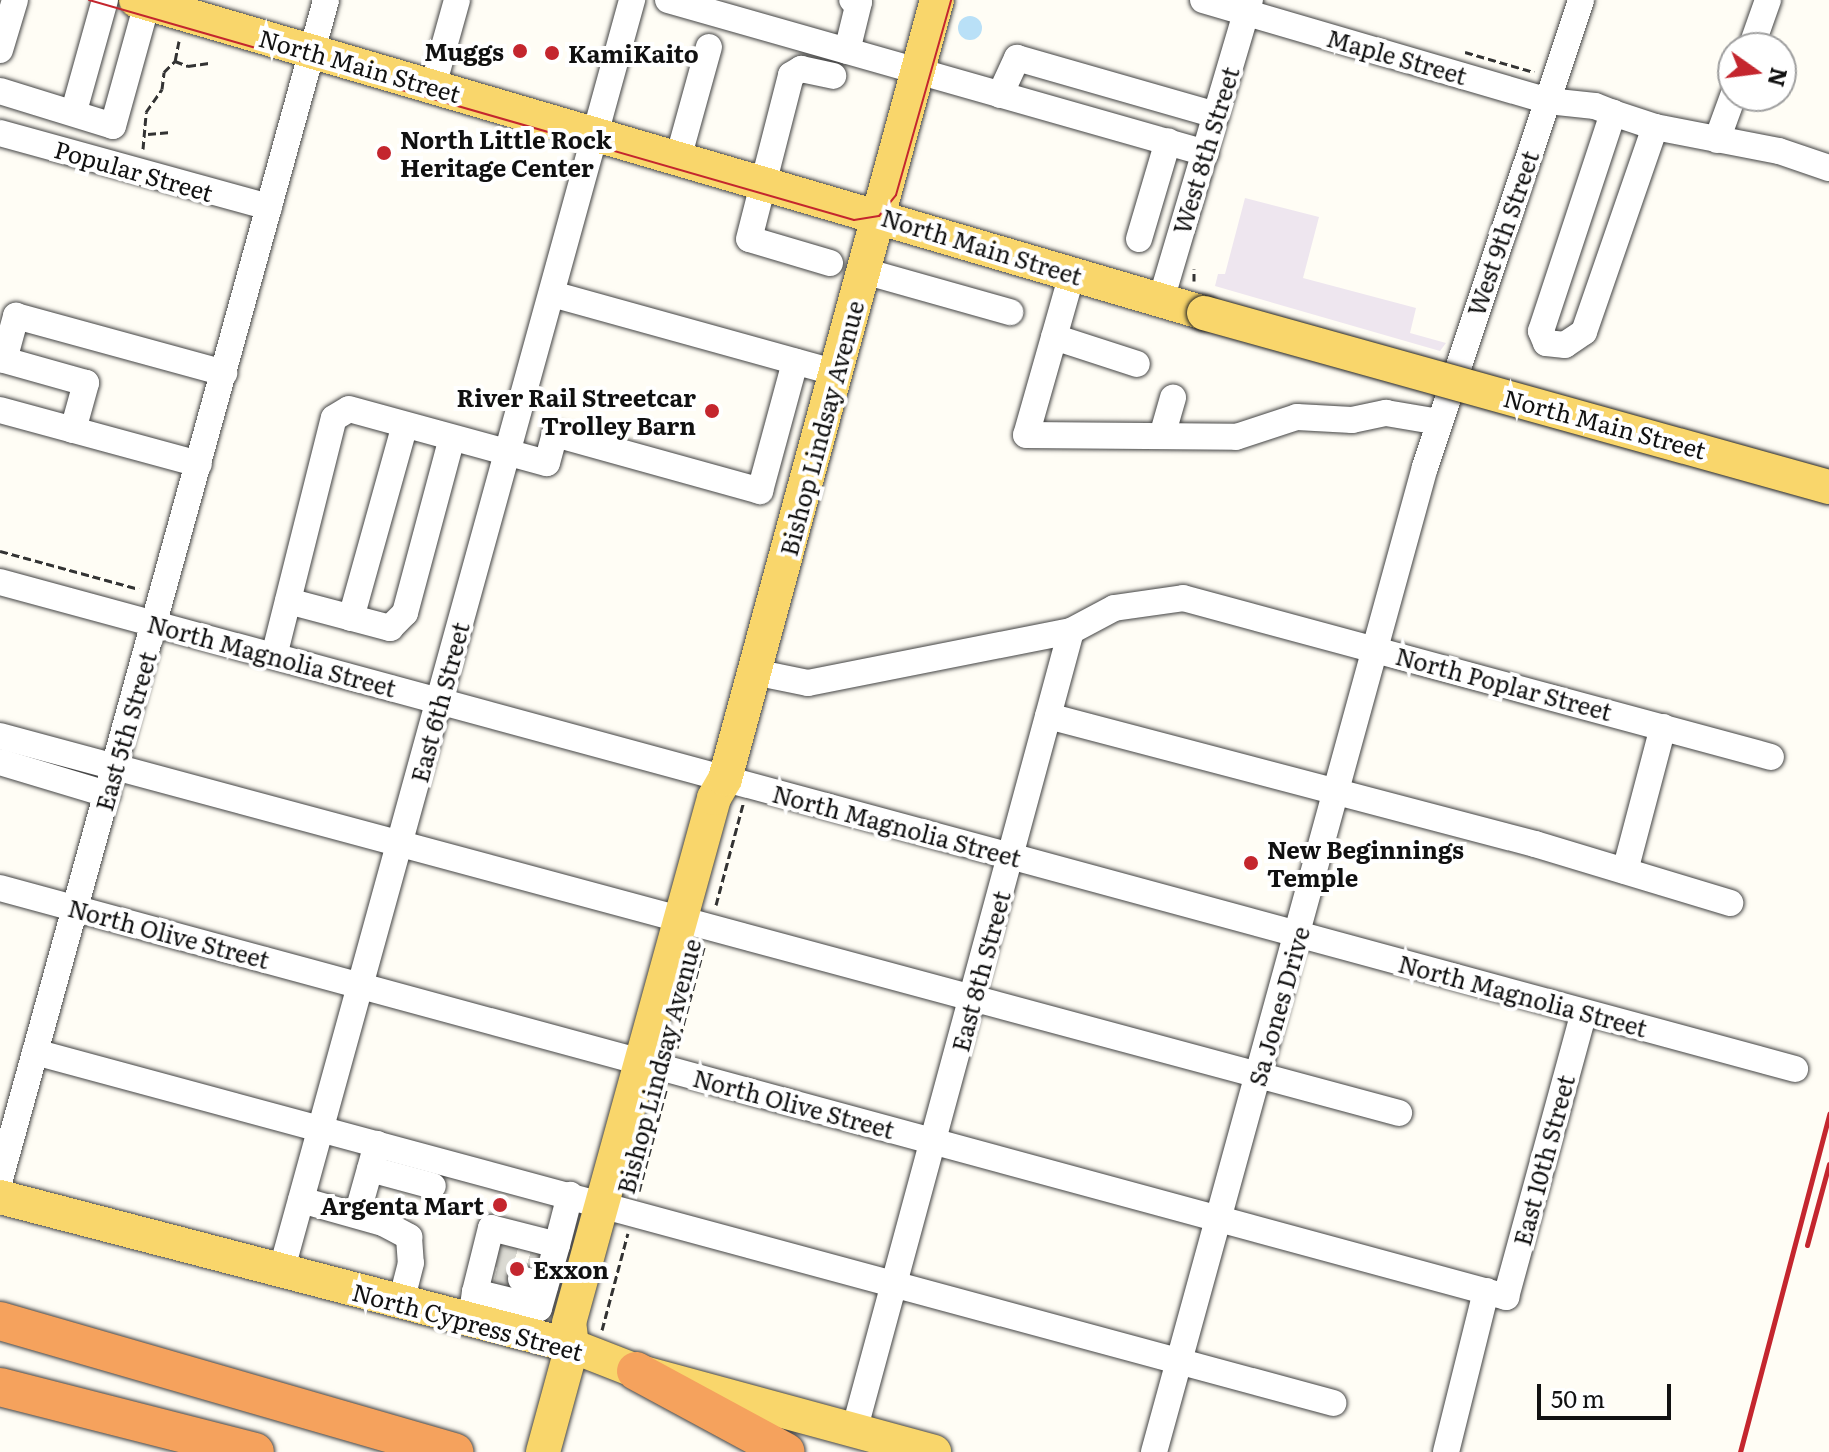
<!DOCTYPE html>
<html>
<head>
<meta charset="utf-8">
<style>
  body { margin:0 }
  #map { position:relative; width:1829px; height:1452px; overflow:hidden; background:#fffdf5; font-family:Literata,serif }
  div>[style] { position:absolute }
  .industrial>* { inset:0; background:#eee6ef }
  .water>* { inset:0; background:#b9e0f7 }
  .round { border-radius:50% }
  .minor-tunnel>* { height:26px; margin-top:-13px; transform-origin:0; background:repeating-linear-gradient(90deg,#dbdad3 0 26px,transparent 0 39px) }
  .path>* { height:3px; margin-top:-1.5px; transform-origin:0; background:repeating-linear-gradient(90deg,#333 0 8px,transparent 0 12px) }
  .roads { filter:drop-shadow(0 0 2px #444) drop-shadow(0 0 2px #444) }
  .minor>* { height:26px; margin:-13px; padding:0 13px; transform-origin:13px; border-radius:13px; background:#fff }
  .major>* { height:34px; margin:-17px; padding:0 17px; transform-origin:17px; border-radius:17px; background:#f9d66b }
  .highway>* { height:38px; margin:-19px; padding:0 19px; transform-origin:19px; border-radius:19px; background:#f5a25d }
  .tram>* { height:2px; margin:-1px; padding:0 1px; transform-origin:1px; border-radius:1px; background:#c4262e }
  .rail>* { height:5px; margin:-2.5px; padding:0 2.5px; transform-origin:2.5px; border-radius:2.5px; background:#c4262e }
  .bridges { filter:drop-shadow(0 0 2px #222) drop-shadow(0 0 2px #222) }
  .major-bridge>* { height:34px; margin:-17px; padding:0 17px; transform-origin:17px; border-radius:17px; background:#f9d66b }
  .dots>* { width:22px; height:22px; translate:-50% -50%; box-sizing:border-box; border:4px solid #fff; border-radius:50% }
  span { translate:-50% -50%; white-space:nowrap; text-align:center; line-height:1.15; -webkit-text-stroke:8px #fff; paint-order:stroke }
  .poi-label { font-size:24px; color:#111; font-weight:700 }
  .right { translate:-100% -50%; text-align:right }
  .left { translate:0 -50%; text-align:left }
  .street-label { font-size:24px; color:#111 }
  .north { position:absolute; left:1717px; top:32px; width:80px; height:80px; box-sizing:border-box; background:#fff; border:2px solid #a0a0a0; border-radius:50%; rotate:104deg; font-size:22px; font-weight:700; line-height:32px; text-align:center; color:#111 }
  .north::after { content:''; display:block; margin:auto; width:28px; height:36px; background:#c4262e; clip-path:polygon(50% 0,100% 100%,50% 72%,0 100%) }
  .scale { position:absolute; left:1537px; top:1384px; width:134px; height:36px; box-sizing:border-box; border:4px solid #111; border-top:0; padding-left:10px; font-size:24px; line-height:28px; white-space:nowrap; color:#111; -webkit-text-stroke:6px #fff; paint-order:stroke }
</style>
</head>
<body>
<div id="map">
  <div class="industrial">
    <div style="clip-path:polygon(1245px 198px,1319px 217px,1303px 278px,1416px 308px,1410px 333px,1446px 343px,1440px 351px,1215px 286px,1218px 274px,1225px 274px)"></div>
  </div>
  <div class="water">
    <div class="round" style="left:958px;top:16px;width:24px;height:24px"></div>
  </div>
  <div class="minor-tunnel">
    <div style="left:490px;top:1252px;width:49px;rotate:15.5deg"></div>
    <div style="left:496px;top:1273px;width:26px;rotate:13deg"></div>
  </div>
  <div class="path">
    <div style="left:179px;top:41px;width:20px;rotate:101deg"></div>
    <div style="left:175px;top:61px;width:14px;rotate:21deg"></div>
    <div style="left:188px;top:66px;width:21px;rotate:-8deg"></div>
    <div style="left:1465px;top:52px;width:72px;rotate:16.2deg"></div>
    <div style="left:148px;top:134px;width:23px;rotate:-5deg"></div>
    <div style="left:143px;top:149px;width:37px;rotate:-85deg"></div>
    <div style="left:146px;top:112px;width:28px;rotate:-55deg"></div>
    <div style="left:162px;top:89px;width:17px;rotate:-83deg"></div>
    <div style="left:164px;top:72px;width:16px;rotate:-45deg"></div>
    <div style="left:1194px;top:281px;width:12px;rotate:-90deg"></div>
    <div style="left:0;top:551px;width:144px;rotate:15.3deg"></div>
    <div style="left:716px;top:905px;width:105px;rotate:-75deg"></div>
    <div style="left:677px;top:1048px;width:105px;rotate:-75deg"></div>
    <div style="left:639px;top:1191px;width:105px;rotate:-75deg"></div>
    <div style="left:602px;top:1330px;width:100px;rotate:-75deg"></div>
  </div>
  <div class="roads">
    <div class="minor">
      <div style="left:668px;top:0;width:559px;rotate:15.88deg"></div>
      <div style="left:1203px;top:0;width:359px;rotate:16.3deg"></div>
      <div style="left:1548px;top:101px;width:47px;rotate:6.1deg"></div>
      <div style="left:1595px;top:106px;width:19px;rotate:21deg"></div>
      <div style="left:1613px;top:113px;width:44px;rotate:18.4deg"></div>
      <div style="left:1655px;top:127px;width:217px;rotate:109.1deg"></div>
      <div style="left:1584px;top:332px;width:23px;rotate:146deg"></div>
      <div style="left:1565px;top:345px;width:19px;rotate:-174deg"></div>
      <div style="left:1546px;top:343px;width:13px;rotate:-113deg"></div>
      <div style="left:1541px;top:331px;width:230px;rotate:-71.7deg"></div>
      <div style="left:1751px;top:48px;width:51px;rotate:-70.5deg"></div>
      <div style="left:0;top:50px;width:52px;rotate:-73.3deg"></div>
      <div style="left:847px;top:51px;width:50px;rotate:-76.2deg"></div>
      <div style="left:859px;top:2px;width:7px;rotate:-164deg"></div>
      <div style="left:433px;top:86px;width:89px;rotate:-74.4deg"></div>
      <div style="left:0;top:91px;width:118px;rotate:17.2deg"></div>
      <div style="left:113px;top:126px;width:128px;rotate:-74.5deg"></div>
      <div style="left:1000px;top:95px;width:41px;rotate:-65.3deg"></div>
      <div style="left:1017px;top:58px;width:207px;rotate:16deg"></div>
      <div style="left:74px;top:111px;width:115px;rotate:-74.4deg"></div>
      <div style="left:1655px;top:127px;width:126px;rotate:11deg"></div>
      <div style="left:1779px;top:151px;width:53px;rotate:18.8deg"></div>
      <div style="left:0;top:133px;width:279px;rotate:15.4deg"></div>
      <div style="left:1717px;top:140px;width:47px;rotate:-70deg"></div>
      <div style="left:679px;top:155px;width:112px;rotate:-74.5deg"></div>
      <div style="left:1139px;top:239px;width:102px;rotate:-73.5deg"></div>
      <div style="left:830px;top:263px;width:84px;rotate:-163.5deg"></div>
      <div style="left:749px;top:239px;width:169px;rotate:-75.6deg"></div>
      <div style="left:791px;top:75px;width:12px;rotate:-31deg"></div>
      <div style="left:801px;top:69px;width:33px;rotate:12deg"></div>
      <div style="left:864px;top:271px;width:152px;rotate:15.7deg"></div>
      <div style="left:1072px;top:274px;width:167px;rotate:105.9deg"></div>
      <div style="left:1026px;top:435px;width:210px;rotate:0.5deg"></div>
      <div style="left:1236px;top:437px;width:64px;rotate:-18.2deg"></div>
      <div style="left:1297px;top:417px;width:55px;rotate:3.1deg"></div>
      <div style="left:1352px;top:420px;width:35px;rotate:-12deg"></div>
      <div style="left:1386px;top:413px;width:54px;rotate:9.6deg"></div>
      <div style="left:552px;top:294px;width:295px;rotate:15.5deg"></div>
      <div style="left:1161px;top:300px;width:313px;rotate:-73.5deg"></div>
      <div style="left:1054px;top:337px;width:87px;rotate:18deg"></div>
      <div style="left:0;top:410px;width:206px;rotate:15.2deg"></div>
      <div style="left:73px;top:430px;width:49px;rotate:-74.5deg"></div>
      <div style="left:86px;top:383px;width:85px;rotate:-164.3deg"></div>
      <div style="left:4px;top:360px;width:46px;rotate:-74.7deg"></div>
      <div style="left:16px;top:316px;width:216px;rotate:15.3deg"></div>
      <div style="left:1162px;top:436px;width:40px;rotate:-74deg"></div>
      <div style="left:0;top:582px;width:1860px;rotate:15.18deg"></div>
      <div style="left:288px;top:601px;width:106px;rotate:14.8deg"></div>
      <div style="left:390px;top:628px;width:21px;rotate:-45deg"></div>
      <div style="left:405px;top:613px;width:181px;rotate:-75deg"></div>
      <div style="left:351px;top:618px;width:200px;rotate:-74.4deg"></div>
      <div style="left:274px;top:656px;width:245px;rotate:-75.9deg"></div>
      <div style="left:334px;top:418px;width:17px;rotate:-31deg"></div>
      <div style="left:349px;top:409px;width:205px;rotate:15.3deg"></div>
      <div style="left:547px;top:463px;width:30px;rotate:-75deg"></div>
      <div style="left:555px;top:434px;width:213px;rotate:15.5deg"></div>
      <div style="left:760px;top:491px;width:134px;rotate:-74.8deg"></div>
      <div style="left:754px;top:672px;width:55px;rotate:11.5deg"></div>
      <div style="left:808px;top:683px;width:268px;rotate:-11.2deg"></div>
      <div style="left:1048px;top:716px;width:504px;rotate:14.73deg"></div>
      <div style="left:1535px;top:844px;width:204px;rotate:16.8deg"></div>
      <div style="left:0;top:736px;width:1449px;rotate:15.08deg"></div>
      <div style="left:0;top:762px;width:112px;rotate:16.7deg"></div>
      <div style="left:1625px;top:871px;width:149px;rotate:-75.2deg"></div>
      <div style="left:0;top:888px;width:1561px;rotate:15.19deg"></div>
      <div style="left:1506px;top:1297px;width:295px;rotate:-74.7deg"></div>
      <div style="left:35px;top:1052px;width:1345px;rotate:15.13deg"></div>
      <div style="left:370px;top:1169px;width:65px;rotate:15.1deg"></div>
      <div style="left:0;top:1179px;width:1223px;rotate:-74.54deg"></div>
      <div style="left:301px;top:1200px;width:85px;rotate:15.7deg"></div>
      <div style="left:383px;top:1223px;width:30px;rotate:28deg"></div>
      <div style="left:409px;top:1237px;width:26px;rotate:86deg"></div>
      <div style="left:411px;top:1263px;width:40px;rotate:104.4deg"></div>
      <div style="left:357px;top:1215px;width:74px;rotate:-74.3deg"></div>
      <div style="left:557px;top:1245px;width:52px;rotate:-75.4deg"></div>
      <div style="left:281px;top:1272px;width:1320px;rotate:-74.57deg"></div>
      <div style="left:521px;top:1279px;width:25px;rotate:16deg"></div>
      <div style="left:471px;top:1320px;width:28px;rotate:-82deg"></div>
      <div style="left:475px;top:1292px;width:66px;rotate:-76deg"></div>
      <div style="left:491px;top:1228px;width:68px;rotate:14.4deg"></div>
      <div style="left:557px;top:1245px;width:66px;rotate:105.9deg"></div>
      <div style="left:539px;top:1308px;width:66px;rotate:-166deg"></div>
      <div style="left:854px;top:1431px;width:829px;rotate:-74.82deg"></div>
      <div style="left:1071px;top:631px;width:49px;rotate:-28.1deg"></div>
      <div style="left:1114px;top:608px;width:70px;rotate:-8.2deg"></div>
      <div style="left:1183px;top:598px;width:609px;rotate:15.13deg"></div>
      <div style="left:1154px;top:1452px;width:1022px;rotate:-74.62deg"></div>
      <div style="left:1425px;top:467px;width:492px;rotate:-71.5deg"></div>
      <div style="left:1446px;top:1452px;width:166px;rotate:-76deg"></div>
    </div>
    <div class="major">
      <div style="left:136px;top:0;width:1113px;rotate:16.33deg"></div>
      <div style="left:0;top:1197px;width:591px;rotate:14.6deg"></div>
      <div style="left:572px;top:1346px;width:69px;rotate:21.3deg"></div>
      <div style="left:636px;top:1371px;width:309px;rotate:15.2deg"></div>
      <div style="left:543px;top:1452px;width:110px;rotate:-74.7deg"></div>
      <div style="left:572px;top:1346px;width:23px;rotate:-97deg"></div>
      <div style="left:569px;top:1323px;width:545px;rotate:-74.56deg"></div>
      <div style="left:714px;top:798px;width:22px;rotate:-60deg"></div>
      <div style="left:725px;top:779px;width:807px;rotate:-74.78deg"></div>
    </div>
    <div class="highway">
      <div style="left:0;top:1321px;width:473px;rotate:16.1deg"></div>
      <div style="left:636px;top:1371px;width:170px;rotate:28.4deg"></div>
      <div style="left:0;top:1387px;width:263px;rotate:14.3deg"></div>
    </div>
  </div>
  <div class="tram">
    <div style="left:89px;top:0;width:796px;rotate:16.04deg"></div>
    <div style="left:854px;top:220px;width:25px;rotate:-9deg"></div>
    <div style="left:879px;top:216px;width:27px;rotate:-51deg"></div>
    <div style="left:896px;top:195px;width:203px;rotate:-74.2deg"></div>
  </div>
  <div class="rail">
    <div style="left:1807px;top:1245px;width:84px;rotate:-74.8deg"></div>
    <div style="left:1740px;top:1452px;width:350px;rotate:-75.2deg"></div>
  </div>
  <div class="bridges">
    <div class="major-bridge">
      <div style="left:1204px;top:313px;width:649px;rotate:15.56deg"></div>
    </div>
  </div>
  <div class="dots">
    <div style="left:520px;top:51px;background:#c4262e"></div>
    <div style="left:552px;top:53px;background:#c4262e"></div>
    <div style="left:384px;top:153px;background:#c4262e"></div>
    <div style="left:712px;top:411px;background:#c4262e"></div>
    <div style="left:1251px;top:863px;background:#c4262e"></div>
    <div style="left:500px;top:1205px;background:#c4262e"></div>
    <div style="left:517px;top:1269px;background:#c4262e"></div>
  </div>
  <div class="poi-label">
    <span class="right" style="left:504px;top:51px">Muggs</span>
    <span class="left" style="left:568px;top:53px">KamiKaito</span>
    <span class="left" style="left:400px;top:153px">North Little Rock<br>Heritage Center</span>
    <span class="right" style="left:696px;top:411px">River Rail Streetcar<br>Trolley Barn</span>
    <span class="left" style="left:1267px;top:863px">New Beginnings<br>Temple</span>
    <span class="right" style="left:484px;top:1205px">Argenta Mart</span>
    <span class="left" style="left:533px;top:1269px">Exxon</span>
  </div>
  <div class="street-label">
    <span style="left:1397px;top:56px;rotate:16deg">Maple Street</span>
    <span style="left:360px;top:65px;rotate:16deg">North Main Street</span>
    <span style="left:1205px;top:150px;rotate:-73deg">West 8th Street</span>
    <span style="left:134px;top:170px;rotate:16deg">Popular Street</span>
    <span style="left:1502px;top:233px;rotate:-71deg">West 9th Street</span>
    <span style="left:982px;top:246px;rotate:17deg">North Main Street</span>
    <span style="left:1605px;top:423px;rotate:15deg">North Main Street</span>
    <span style="left:821px;top:428px;rotate:-75deg">Bishop Lindsay Avenue</span>
    <span style="left:272px;top:655px;rotate:15deg">North Magnolia Street</span>
    <span style="left:1504px;top:683px;rotate:15deg">North Poplar Street</span>
    <span style="left:439px;top:702px;rotate:-75deg">East 6th Street</span>
    <span style="left:125px;top:731px;rotate:-74deg">East 5th Street</span>
    <span style="left:897px;top:825px;rotate:15deg">North Magnolia Street</span>
    <span style="left:169px;top:933px;rotate:15deg">North Olive Street</span>
    <span style="left:980px;top:971px;rotate:-75deg">East 8th Street</span>
    <span style="left:1523px;top:995px;rotate:15deg">North Magnolia Street</span>
    <span style="left:1278px;top:1006px;rotate:-74deg">Sa Jones Drive</span>
    <span style="left:658px;top:1066px;rotate:-75deg">Bishop Lindsay Avenue</span>
    <span style="left:794px;top:1103px;rotate:15deg">North Olive Street</span>
    <span style="left:1543px;top:1160px;rotate:-75deg">East 10th Street</span>
    <span style="left:468px;top:1321px;rotate:15deg">North Cypress Street</span>
  </div>
  <div class="north">N</div>
  <div class="scale">50 m</div>
</div>
</body>
</html>
